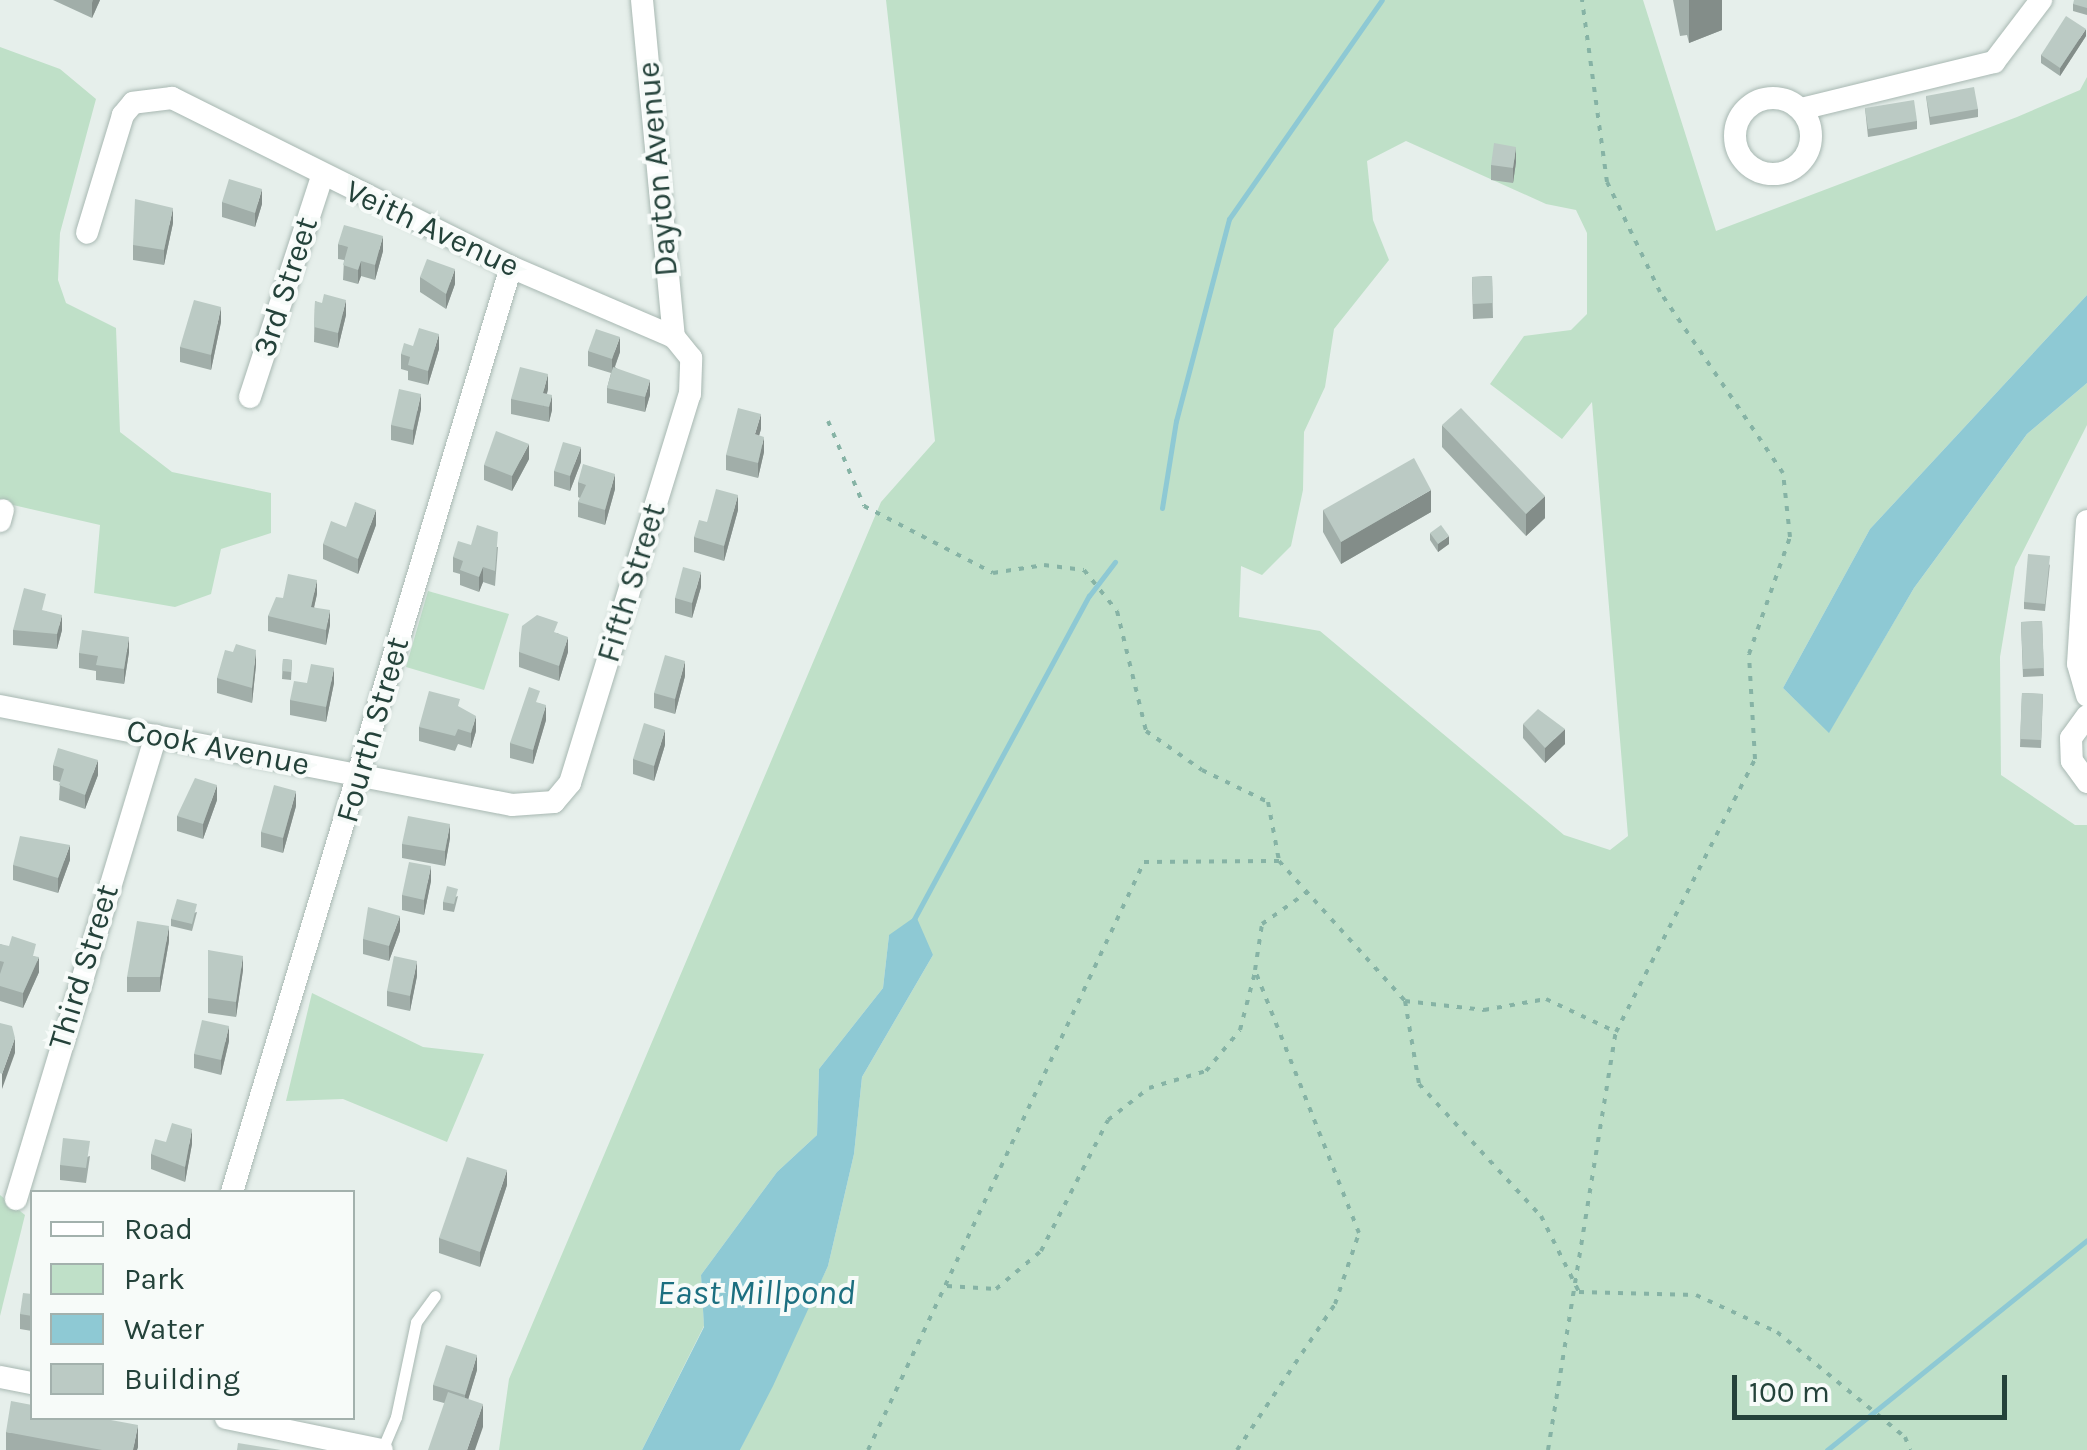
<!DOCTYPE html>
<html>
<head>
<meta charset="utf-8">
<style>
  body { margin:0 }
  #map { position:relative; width:2087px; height:1450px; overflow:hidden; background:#e6efeb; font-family:Karla,sans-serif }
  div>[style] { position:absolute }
  .green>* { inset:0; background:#bfe0c8 }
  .water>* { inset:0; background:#8ec9d4 }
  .stream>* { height:5px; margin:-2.5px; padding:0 2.5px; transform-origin:2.5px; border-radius:2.5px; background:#8ec9d4 }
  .path>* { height:4px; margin-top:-2px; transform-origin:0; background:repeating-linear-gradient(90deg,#86b3a5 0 5px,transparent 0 13px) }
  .roads { filter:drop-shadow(0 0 2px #a8b8b2) drop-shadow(0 0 2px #a8b8b2) }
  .lane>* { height:11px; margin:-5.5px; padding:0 5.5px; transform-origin:5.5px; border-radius:5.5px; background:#fff }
  .street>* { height:22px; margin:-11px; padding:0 11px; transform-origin:11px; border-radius:11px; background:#fff }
  .street>.ring { margin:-11px; padding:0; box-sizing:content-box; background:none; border:22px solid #fff; border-radius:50% }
  .wall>* { inset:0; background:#a1aea9 }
  .shaded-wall>* { inset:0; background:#838d89 }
  .building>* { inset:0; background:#bbcac4 }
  span { translate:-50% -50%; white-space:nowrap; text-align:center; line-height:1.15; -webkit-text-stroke:8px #f7fbf9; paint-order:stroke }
  .street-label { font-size:32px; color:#24423a }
  .water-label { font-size:35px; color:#1c6f80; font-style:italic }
  .legend { position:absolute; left:30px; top:1190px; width:325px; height:230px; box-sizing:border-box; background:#f7fbf9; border:2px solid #a3b1ad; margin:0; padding:12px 18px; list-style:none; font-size:30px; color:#24423a }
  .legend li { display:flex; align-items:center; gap:20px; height:50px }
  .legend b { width:50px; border:2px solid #a3b1ad }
  .scale { position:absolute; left:1732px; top:1375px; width:275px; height:45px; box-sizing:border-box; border:5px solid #24423a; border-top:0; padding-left:12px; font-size:30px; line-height:35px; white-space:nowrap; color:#24423a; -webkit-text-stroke:8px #f7fbf9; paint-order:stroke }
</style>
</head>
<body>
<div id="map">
  <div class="green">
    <div style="clip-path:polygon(evenodd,886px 0,1643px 0,1716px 231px,2017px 117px,2080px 90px,2087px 77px,2087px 295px,1870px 529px,1783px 688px,1829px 732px,1914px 588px,2027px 434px,2087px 383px,2087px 425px,2015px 567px,2000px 657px,2001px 775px,2075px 825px,2087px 825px,2087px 1450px,740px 1450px,828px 1266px,854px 1154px,862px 1077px,933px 955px,889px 935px,883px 988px,819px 1069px,817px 1135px,777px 1172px,701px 1275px,704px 1326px,642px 1450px,499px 1450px,509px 1379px,881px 502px,935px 441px,886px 0,1406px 141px,1546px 204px,1576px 210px,1587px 233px,1587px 314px,1571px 330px,1524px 336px,1490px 384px,1562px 439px,1592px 402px,1628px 836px,1610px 850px,1564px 835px,1320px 631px,1239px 617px,1241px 566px,1262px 575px,1291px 546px,1303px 490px,1304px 432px,1325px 387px,1334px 329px,1389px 260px,1373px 220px,1367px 161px,1406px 141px)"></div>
    <div style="clip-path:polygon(0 47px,60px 69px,96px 99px,60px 233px,58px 280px,66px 303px,116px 328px,120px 432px,172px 472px,271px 493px,271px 533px,221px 549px,211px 594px,175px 607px,94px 593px,100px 525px,0 502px)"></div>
    <div style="clip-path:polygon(428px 591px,509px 614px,484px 690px,406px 667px)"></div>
    <div style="clip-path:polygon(312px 993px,423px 1047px,484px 1054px,447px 1142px,343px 1099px,286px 1101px)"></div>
    <div style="clip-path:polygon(0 1195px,25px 1215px,0 1316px)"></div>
  </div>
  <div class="water">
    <div style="clip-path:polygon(2087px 295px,2087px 383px,2027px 434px,1914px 588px,1829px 733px,1783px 688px,1870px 529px)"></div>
    <div style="clip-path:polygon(916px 916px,933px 955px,862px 1077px,854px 1154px,828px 1266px,773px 1386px,740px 1450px,642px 1450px,704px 1327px,701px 1275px,777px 1172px,817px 1135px,819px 1069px,883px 988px,889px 935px)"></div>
  </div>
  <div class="stream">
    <div style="left:1162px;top:508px;width:88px;rotate:-80.9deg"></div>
    <div style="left:1176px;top:421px;width:209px;rotate:-75.3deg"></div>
    <div style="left:1229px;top:219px;width:267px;rotate:-55.1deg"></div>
    <div style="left:913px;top:921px;width:370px;rotate:-61.6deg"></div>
    <div style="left:1089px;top:596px;width:43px;rotate:-52.6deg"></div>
    <div style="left:1827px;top:1450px;width:334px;rotate:-38.9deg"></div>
  </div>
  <div class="path">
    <div style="left:828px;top:421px;width:92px;rotate:67deg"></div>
    <div style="left:864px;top:506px;width:145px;rotate:27.4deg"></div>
    <div style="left:993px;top:573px;width:52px;rotate:-8.9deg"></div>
    <div style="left:1044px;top:565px;width:40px;rotate:7.1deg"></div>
    <div style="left:1084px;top:570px;width:53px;rotate:51.2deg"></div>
    <div style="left:1117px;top:611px;width:123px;rotate:76.4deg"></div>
    <div style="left:1146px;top:731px;width:68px;rotate:34.9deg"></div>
    <div style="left:1202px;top:770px;width:73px;rotate:25.9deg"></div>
    <div style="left:1268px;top:802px;width:60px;rotate:79.4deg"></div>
    <div style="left:1279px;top:861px;width:188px;rotate:48deg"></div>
    <div style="left:1405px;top:1001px;width:84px;rotate:80.4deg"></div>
    <div style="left:1419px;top:1084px;width:180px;rotate:47.3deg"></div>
    <div style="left:1541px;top:1216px;width:85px;rotate:63.4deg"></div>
    <div style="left:1579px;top:1292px;width:117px;rotate:1.5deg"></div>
    <div style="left:1696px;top:1295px;width:89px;rotate:24.6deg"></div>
    <div style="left:1777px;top:1332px;width:166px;rotate:39.4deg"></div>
    <div style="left:1905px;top:1437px;width:14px;rotate:69deg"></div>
    <div style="left:1405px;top:1001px;width:80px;rotate:6.5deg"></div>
    <div style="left:1484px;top:1010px;width:63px;rotate:-10.1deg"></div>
    <div style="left:1546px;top:999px;width:77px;rotate:25.2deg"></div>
    <div style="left:947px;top:1286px;width:49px;rotate:3.5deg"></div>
    <div style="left:996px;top:1289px;width:59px;rotate:-40.2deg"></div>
    <div style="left:1041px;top:1251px;width:147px;rotate:-62.9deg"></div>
    <div style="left:1108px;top:1120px;width:52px;rotate:-38deg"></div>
    <div style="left:1149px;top:1088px;width:59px;rotate:-16.6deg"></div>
    <div style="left:1206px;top:1071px;width:53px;rotate:-50.3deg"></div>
    <div style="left:1240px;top:1030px;width:60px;rotate:-75.5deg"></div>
    <div style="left:868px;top:1450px;width:650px;rotate:-64.86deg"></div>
    <div style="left:1144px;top:862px;width:135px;rotate:-0.4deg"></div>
    <div style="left:1237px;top:1450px;width:176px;rotate:-56.1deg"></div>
    <div style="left:1335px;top:1304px;width:75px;rotate:-71.3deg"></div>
    <div style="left:1359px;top:1233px;width:283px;rotate:-111.6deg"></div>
    <div style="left:1255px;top:970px;width:47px;rotate:-81.3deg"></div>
    <div style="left:1262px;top:924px;width:57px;rotate:-35.1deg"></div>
    <div style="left:1548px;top:1450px;width:423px;rotate:-80.8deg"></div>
    <div style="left:1616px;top:1032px;width:306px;rotate:-63deg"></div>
    <div style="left:1755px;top:759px;width:105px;rotate:-93.3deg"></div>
    <div style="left:1749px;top:654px;width:124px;rotate:-70.7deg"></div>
    <div style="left:1790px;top:537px;width:64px;rotate:-96.2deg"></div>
    <div style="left:1783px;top:473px;width:219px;rotate:-124.2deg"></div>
    <div style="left:1660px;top:292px;width:122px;rotate:-115.7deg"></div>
    <div style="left:1607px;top:182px;width:184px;rotate:-97.8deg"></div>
  </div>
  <div class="roads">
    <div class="lane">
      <div style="left:382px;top:1450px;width:36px;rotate:-67deg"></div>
      <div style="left:396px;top:1417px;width:97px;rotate:-78.1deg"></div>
      <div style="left:416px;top:1322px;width:32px;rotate:-54deg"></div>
    </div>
    <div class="street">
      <div style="left:642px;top:0;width:339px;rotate:84.6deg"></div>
      <div class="ring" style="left:1735px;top:98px;width:54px;height:54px"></div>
      <div style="left:1801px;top:109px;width:199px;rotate:-13.7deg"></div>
      <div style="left:1994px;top:62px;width:78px;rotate:-52.8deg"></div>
      <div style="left:250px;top:397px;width:231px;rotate:-71.9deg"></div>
      <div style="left:0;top:521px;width:11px;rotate:-75deg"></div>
      <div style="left:2087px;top:521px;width:143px;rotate:93.6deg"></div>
      <div style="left:2078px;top:664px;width:33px;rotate:74deg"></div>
      <div style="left:0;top:706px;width:521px;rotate:10.94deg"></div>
      <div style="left:512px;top:805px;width:42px;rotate:-4.1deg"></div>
      <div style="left:554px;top:802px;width:25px;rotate:-50deg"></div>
      <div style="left:570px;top:783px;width:407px;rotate:-72.9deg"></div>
      <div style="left:690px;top:394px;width:36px;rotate:-88deg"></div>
      <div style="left:691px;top:358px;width:27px;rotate:-129deg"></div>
      <div style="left:674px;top:337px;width:177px;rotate:-156.8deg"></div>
      <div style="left:511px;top:267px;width:379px;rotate:-153.5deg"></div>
      <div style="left:172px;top:98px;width:39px;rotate:173deg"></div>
      <div style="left:133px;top:103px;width:16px;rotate:130deg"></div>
      <div style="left:123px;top:115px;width:123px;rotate:107deg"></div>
      <div style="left:2087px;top:716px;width:27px;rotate:126deg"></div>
      <div style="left:2071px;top:738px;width:23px;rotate:88deg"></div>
      <div style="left:2072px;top:761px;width:26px;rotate:54deg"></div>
      <div style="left:232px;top:1192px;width:966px;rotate:-73.22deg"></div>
      <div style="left:16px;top:1199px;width:484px;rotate:-73.2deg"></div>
      <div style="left:0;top:1377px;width:33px;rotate:11deg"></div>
      <div style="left:226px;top:1418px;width:159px;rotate:11.6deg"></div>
    </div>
  </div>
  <div class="wall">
    <div style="clip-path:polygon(53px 0,100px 0,92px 18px)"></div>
    <div style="clip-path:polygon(1673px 0,1722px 0,1722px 30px,1689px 43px,1687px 35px,1680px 36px)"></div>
    <div style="clip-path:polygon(2087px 0,2087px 15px,2073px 11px,2073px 4px)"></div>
    <div style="clip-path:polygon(2086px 36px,2060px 76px,2041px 63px,2041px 55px)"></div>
    <div style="clip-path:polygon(1926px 96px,1978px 109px,1978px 117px,1930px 125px)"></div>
    <div style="clip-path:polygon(1865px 108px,1917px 121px,1917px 129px,1868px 137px)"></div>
    <div style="clip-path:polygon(1516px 162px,1513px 183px,1491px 180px,1491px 165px)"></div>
    <div style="clip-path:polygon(222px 202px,262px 204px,255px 227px,222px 217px)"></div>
    <div style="clip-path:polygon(173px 223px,164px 265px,133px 260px,133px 245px)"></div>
    <div style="clip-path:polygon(338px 244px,383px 251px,375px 280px,361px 276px,358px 284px,343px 280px,344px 260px,338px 259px)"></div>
    <div style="clip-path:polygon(1492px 276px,1493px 318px,1473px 319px,1472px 277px)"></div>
    <div style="clip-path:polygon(420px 277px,455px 284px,446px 309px,420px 292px)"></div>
    <div style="clip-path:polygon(315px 301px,346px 315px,338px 348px,314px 342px)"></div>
    <div style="clip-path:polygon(221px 322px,211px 370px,180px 362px,180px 347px)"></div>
    <div style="clip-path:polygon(413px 346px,439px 349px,428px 385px,408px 380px,408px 371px,401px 369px,401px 354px)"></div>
    <div style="clip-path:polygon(588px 351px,620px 352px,615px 367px,650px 395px,645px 412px,607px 403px,607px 388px,611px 373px,588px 366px)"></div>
    <div style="clip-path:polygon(548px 389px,547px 394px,552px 410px,549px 422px,511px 414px,511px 399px)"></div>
    <div style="clip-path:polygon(421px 409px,413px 445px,391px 440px,391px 425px)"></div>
    <div style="clip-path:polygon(1442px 425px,1545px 518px,1526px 536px,1442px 447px)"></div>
    <div style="clip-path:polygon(761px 429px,759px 436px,764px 452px,758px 478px,726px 470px,726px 455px)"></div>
    <div style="clip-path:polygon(529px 459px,512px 491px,484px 480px,484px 465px)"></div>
    <div style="clip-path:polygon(581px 462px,570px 491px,554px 486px,554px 471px)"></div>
    <div style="clip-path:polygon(578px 482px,615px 489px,605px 525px,578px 517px,578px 502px,580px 498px,578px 497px)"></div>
    <div style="clip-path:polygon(738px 510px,724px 561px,694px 552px,694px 537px,707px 522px)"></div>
    <div style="clip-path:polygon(1323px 510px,1431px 512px,1341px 564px,1323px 532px)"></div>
    <div style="clip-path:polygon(376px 525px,358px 574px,323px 559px,323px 544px,346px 527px)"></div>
    <div style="clip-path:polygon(1430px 533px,1449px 544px,1438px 552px,1430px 540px)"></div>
    <div style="clip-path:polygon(471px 545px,498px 547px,495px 586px,483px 582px,479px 592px,460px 585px,460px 574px,453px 572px,453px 557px)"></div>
    <div style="clip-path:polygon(2050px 564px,2045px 611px,2024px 609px,2024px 602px)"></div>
    <div style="clip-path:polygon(701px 587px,692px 618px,675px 613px,675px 598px)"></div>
    <div style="clip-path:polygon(317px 594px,314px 607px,330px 625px,326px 645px,268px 631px,268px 616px,283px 598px)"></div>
    <div style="clip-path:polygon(46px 611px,62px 630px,57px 649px,13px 645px,13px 630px)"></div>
    <div style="clip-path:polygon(2042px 621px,2044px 676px,2023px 677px,2021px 622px)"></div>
    <div style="clip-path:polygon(558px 633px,568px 652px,559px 681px,519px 667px,519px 652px)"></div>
    <div style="clip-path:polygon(129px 652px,124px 684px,96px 680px,96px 671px,79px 668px,79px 653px)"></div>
    <div style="clip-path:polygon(283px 659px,292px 660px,291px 680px,282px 679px)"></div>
    <div style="clip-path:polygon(256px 665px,252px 703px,217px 693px,217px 678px)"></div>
    <div style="clip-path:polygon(685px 676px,675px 714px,654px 708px,654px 693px)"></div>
    <div style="clip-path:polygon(307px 683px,334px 683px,326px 722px,290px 715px,290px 700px)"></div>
    <div style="clip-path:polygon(2022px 693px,2043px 694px,2041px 748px,2020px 747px)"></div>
    <div style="clip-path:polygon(540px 703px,546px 720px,533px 764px,510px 758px,510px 743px)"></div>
    <div style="clip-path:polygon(460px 708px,476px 731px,471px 748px,458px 744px,455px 751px,419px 741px,419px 727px)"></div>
    <div style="clip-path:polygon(1523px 724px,1565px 744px,1545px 763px,1523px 738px)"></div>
    <div style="clip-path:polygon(665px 745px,654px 781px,633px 774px,633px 759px)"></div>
    <div style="clip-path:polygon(53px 765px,98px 775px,85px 809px,59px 800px,60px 782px,53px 780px)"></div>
    <div style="clip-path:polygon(217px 800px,203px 839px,177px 831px,177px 816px)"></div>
    <div style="clip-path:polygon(296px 806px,283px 853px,261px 847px,261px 832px)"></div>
    <div style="clip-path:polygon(450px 838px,445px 866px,402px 858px,402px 844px)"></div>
    <div style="clip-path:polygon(70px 860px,58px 893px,13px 880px,13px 865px)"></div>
    <div style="clip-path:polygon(431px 881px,424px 915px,402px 910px,402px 895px)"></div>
    <div style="clip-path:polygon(458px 896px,454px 912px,443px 910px,443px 902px)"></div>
    <div style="clip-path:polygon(197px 912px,192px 931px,171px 926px,171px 919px)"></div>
    <div style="clip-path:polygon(400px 931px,389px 961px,363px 954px,363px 939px)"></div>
    <div style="clip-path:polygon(169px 941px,160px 992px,127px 992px,127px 977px)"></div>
    <div style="clip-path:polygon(0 944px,36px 957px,39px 972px,23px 1008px,0 1001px)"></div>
    <div style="clip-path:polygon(208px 950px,243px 970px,236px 1017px,208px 1013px)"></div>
    <div style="clip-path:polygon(417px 976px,410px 1011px,387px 1006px,387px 991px)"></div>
    <div style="clip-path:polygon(229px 1041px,221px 1075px,194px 1068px,194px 1054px)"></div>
    <div style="clip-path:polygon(192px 1144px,185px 1182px,151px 1169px,151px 1154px)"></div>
    <div style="clip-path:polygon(90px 1156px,86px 1183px,60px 1180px,60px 1165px)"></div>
    <div style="clip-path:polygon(507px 1185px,480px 1267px,439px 1253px,439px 1238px)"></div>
    <div style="clip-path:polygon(32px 1294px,32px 1331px,20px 1329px,20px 1314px)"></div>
    <div style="clip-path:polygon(477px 1370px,468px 1399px,483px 1427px,444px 1403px,433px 1400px,433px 1385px)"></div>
    <div style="clip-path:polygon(6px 1432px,138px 1447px,137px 1450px,6px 1450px)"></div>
  </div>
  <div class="shaded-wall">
    <div style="clip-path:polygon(93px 0,100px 0,92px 18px,92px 3px)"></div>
    <div style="clip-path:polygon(1689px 0,1722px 0,1722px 30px,1689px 43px)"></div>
    <div style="clip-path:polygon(2086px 29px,2086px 36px,2060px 76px,2060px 68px)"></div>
    <div style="clip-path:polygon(1516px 147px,1516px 162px,1513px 183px,1513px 168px)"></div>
    <div style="clip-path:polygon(262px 189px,262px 204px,255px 227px,255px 213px)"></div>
    <div style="clip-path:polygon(173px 208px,173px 223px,164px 265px,164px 250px)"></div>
    <div style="clip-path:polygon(383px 236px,383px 251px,375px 280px,375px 265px)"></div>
    <div style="clip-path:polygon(361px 261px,361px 276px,358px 284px,358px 270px)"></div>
    <div style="clip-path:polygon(455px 269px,455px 284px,446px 309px,446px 294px)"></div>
    <div style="clip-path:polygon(346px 300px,346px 315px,338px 348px,338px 333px)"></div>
    <div style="clip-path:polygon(221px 307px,221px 322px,211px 370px,211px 355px)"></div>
    <div style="clip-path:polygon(439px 334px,439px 349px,428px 385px,428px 371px)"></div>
    <div style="clip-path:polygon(620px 337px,620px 352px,612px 374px,612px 359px)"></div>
    <div style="clip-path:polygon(548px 374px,548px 389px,543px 407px,543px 393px)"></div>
    <div style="clip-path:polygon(650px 380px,650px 395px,645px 412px,645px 397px)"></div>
    <div style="clip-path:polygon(421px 394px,421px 409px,413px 445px,413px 430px)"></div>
    <div style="clip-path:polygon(552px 395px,552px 410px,549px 422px,549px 407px)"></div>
    <div style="clip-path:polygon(761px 414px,761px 429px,755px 449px,755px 434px)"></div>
    <div style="clip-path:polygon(764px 437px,764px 452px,758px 478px,758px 463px)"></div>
    <div style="clip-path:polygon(529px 444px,529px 459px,512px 491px,512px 476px)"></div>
    <div style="clip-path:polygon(581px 447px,581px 462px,570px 491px,570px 476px)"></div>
    <div style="clip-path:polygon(615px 474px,615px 489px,605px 525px,605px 510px)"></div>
    <div style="clip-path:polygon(1431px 490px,1431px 512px,1341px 564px,1341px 542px)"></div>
    <div style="clip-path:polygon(738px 495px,738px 510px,724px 561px,724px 546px)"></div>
    <div style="clip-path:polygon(1545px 496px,1545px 518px,1526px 536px,1526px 514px)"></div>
    <div style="clip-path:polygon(376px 510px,376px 525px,358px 574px,358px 559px)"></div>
    <div style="clip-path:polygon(1449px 536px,1449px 544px,1438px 552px,1438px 544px)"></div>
    <div style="clip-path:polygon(483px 567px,483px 582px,479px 592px,479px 577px)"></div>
    <div style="clip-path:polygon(701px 572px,701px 587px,692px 618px,692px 603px)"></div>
    <div style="clip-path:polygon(317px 580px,317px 594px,311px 621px,311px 607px)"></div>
    <div style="clip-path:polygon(330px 610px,330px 625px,326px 645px,326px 630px)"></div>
    <div style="clip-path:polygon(62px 615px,62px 630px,57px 649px,57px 634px)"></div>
    <div style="clip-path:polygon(129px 637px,129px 652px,124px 684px,124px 669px)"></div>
    <div style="clip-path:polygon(568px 637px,568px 652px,559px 681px,559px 666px)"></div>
    <div style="clip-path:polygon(256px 650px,256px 665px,252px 703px,252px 688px)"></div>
    <div style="clip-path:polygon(685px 661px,685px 676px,675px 714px,675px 699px)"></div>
    <div style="clip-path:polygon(334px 668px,334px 683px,326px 722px,326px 707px)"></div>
    <div style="clip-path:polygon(546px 705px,546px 720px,533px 764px,533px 750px)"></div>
    <div style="clip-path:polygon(476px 716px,476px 731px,471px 748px,471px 733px)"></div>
    <div style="clip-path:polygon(1565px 729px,1565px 744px,1545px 763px,1545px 748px)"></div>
    <div style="clip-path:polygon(665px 730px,665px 745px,654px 781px,654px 766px)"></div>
    <div style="clip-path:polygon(98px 760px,98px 775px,85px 809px,85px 795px)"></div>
    <div style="clip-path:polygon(217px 785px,217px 800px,203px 839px,203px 824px)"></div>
    <div style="clip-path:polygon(296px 791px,296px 806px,283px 853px,283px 838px)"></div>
    <div style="clip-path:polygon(450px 824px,450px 838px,445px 866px,445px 851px)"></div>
    <div style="clip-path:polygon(70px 845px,70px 860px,58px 893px,58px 878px)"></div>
    <div style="clip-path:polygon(431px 866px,431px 881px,424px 915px,424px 900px)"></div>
    <div style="clip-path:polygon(400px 916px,400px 931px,389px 961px,389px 946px)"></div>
    <div style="clip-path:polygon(169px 926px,169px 941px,160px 992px,160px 977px)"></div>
    <div style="clip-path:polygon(243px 956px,243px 970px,236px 1017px,236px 1002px)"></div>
    <div style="clip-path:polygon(39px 957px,39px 972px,23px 1008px,23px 993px)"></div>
    <div style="clip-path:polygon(417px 961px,417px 976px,410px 1011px,410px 996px)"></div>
    <div style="clip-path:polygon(229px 1026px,229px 1041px,221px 1075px,221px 1060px)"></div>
    <div style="clip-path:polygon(15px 1038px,15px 1053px,2px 1089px,2px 1074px)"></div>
    <div style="clip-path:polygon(192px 1129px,192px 1144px,185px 1182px,185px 1167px)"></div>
    <div style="clip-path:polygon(507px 1170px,507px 1185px,480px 1267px,480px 1252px)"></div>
    <div style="clip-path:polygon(477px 1355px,477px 1370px,465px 1410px,465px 1395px)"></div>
    <div style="clip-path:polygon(483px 1404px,483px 1427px,475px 1450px,467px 1450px)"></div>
    <div style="clip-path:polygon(138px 1425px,138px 1447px,137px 1450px,133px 1450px)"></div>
  </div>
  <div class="building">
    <div style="clip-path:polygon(2074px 0,2087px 0,2087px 8px,2073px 4px)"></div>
    <div style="clip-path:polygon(2066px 16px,2086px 29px,2060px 68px,2041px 55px)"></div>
    <div style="clip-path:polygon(1974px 87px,1978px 109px,1930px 117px,1926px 96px)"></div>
    <div style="clip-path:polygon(1914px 100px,1917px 121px,1868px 129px,1865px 108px)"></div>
    <div style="clip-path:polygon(1494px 143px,1516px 147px,1513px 168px,1491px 165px)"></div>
    <div style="clip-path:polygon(229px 179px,262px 189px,255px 213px,222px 202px)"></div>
    <div style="clip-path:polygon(135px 199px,173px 208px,164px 250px,133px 245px)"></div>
    <div style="clip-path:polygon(344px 225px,383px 236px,375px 265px,361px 261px,358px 270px,343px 265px,348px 247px,338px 244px)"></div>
    <div style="clip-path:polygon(427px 259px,455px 269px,446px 294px,420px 277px)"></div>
    <div style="clip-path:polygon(1492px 276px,1493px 303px,1473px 304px,1472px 277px)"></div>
    <div style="clip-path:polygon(324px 294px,346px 300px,338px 333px,314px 327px,315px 301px,322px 303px)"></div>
    <div style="clip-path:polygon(194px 300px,221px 307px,211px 355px,180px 347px)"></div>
    <div style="clip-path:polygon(419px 328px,439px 334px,428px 371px,408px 365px,410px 357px,401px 354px,404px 343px,413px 346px)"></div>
    <div style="clip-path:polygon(596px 329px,620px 337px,612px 359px,588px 351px)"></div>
    <div style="clip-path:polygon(520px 367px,548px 374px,543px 393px,552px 395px,549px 407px,511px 399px)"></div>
    <div style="clip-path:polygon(613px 367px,650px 380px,645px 397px,607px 388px)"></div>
    <div style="clip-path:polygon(399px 389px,421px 394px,413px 430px,391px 425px)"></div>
    <div style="clip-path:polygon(738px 408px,761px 414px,755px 434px,764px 437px,758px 463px,726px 455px)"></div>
    <div style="clip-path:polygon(1461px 408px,1545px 496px,1526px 514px,1442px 425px)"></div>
    <div style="clip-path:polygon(496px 431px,529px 444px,512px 476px,484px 465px)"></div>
    <div style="clip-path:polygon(563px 442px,581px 447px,570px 476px,554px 471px)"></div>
    <div style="clip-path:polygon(1414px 458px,1431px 490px,1341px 542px,1323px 510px)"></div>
    <div style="clip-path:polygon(583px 464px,615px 474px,605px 510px,578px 502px,586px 485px,578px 482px)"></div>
    <div style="clip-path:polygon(716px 489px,738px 495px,724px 546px,694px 537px,699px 520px,707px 522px)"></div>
    <div style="clip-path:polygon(355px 502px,376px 510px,358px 559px,323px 544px,331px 521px,346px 527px)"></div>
    <div style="clip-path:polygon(477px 525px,498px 532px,495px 571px,483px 567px,479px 577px,460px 570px,463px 561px,453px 557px,458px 541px,471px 545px)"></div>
    <div style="clip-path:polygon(1441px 525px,1449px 536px,1438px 544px,1430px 533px)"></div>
    <div style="clip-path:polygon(2028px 554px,2050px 556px,2045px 604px,2024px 602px)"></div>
    <div style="clip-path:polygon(683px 567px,701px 572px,692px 603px,675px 598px)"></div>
    <div style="clip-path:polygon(288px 574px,317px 580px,311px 607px,330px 610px,326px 630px,268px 616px,276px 597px,283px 598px)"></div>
    <div style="clip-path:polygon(24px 588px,46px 594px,42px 610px,62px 615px,57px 634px,13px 630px)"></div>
    <div style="clip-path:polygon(537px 615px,558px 622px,554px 632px,568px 637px,559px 666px,519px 652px,522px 626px)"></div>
    <div style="clip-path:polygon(2042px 621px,2044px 668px,2023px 669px,2021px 622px)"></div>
    <div style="clip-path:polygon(82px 630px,129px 637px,124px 669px,96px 665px,98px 656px,79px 653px)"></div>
    <div style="clip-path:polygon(236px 644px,256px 650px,252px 688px,217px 678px,225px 650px,233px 652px)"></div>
    <div style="clip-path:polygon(665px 655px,685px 661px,675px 699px,654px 693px)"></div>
    <div style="clip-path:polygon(283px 659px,292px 660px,291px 672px,282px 671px)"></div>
    <div style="clip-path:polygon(311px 664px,334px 668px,326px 707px,290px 700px,294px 681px,307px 683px)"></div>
    <div style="clip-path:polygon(529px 687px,540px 691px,536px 702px,546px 705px,533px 750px,510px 743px)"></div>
    <div style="clip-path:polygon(429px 691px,460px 699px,458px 706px,476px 716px,471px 733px,458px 729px,455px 736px,419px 727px)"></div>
    <div style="clip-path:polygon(2022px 693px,2043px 694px,2041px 740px,2020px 739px)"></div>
    <div style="clip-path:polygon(1538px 709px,1565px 729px,1545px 748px,1523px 724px)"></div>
    <div style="clip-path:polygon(644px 723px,665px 730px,654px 766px,633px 759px)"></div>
    <div style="clip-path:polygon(58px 748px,98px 760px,85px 795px,59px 785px,64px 769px,53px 765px)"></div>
    <div style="clip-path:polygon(195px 778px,217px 785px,203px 824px,177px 816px)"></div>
    <div style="clip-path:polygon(274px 785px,296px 791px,283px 838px,261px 832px)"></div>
    <div style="clip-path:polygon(408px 816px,450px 824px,445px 851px,402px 844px)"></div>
    <div style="clip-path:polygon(20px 836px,70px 845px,58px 878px,13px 865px)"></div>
    <div style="clip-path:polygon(409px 862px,431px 866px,424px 900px,402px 895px)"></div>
    <div style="clip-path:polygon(447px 886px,458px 889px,454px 904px,443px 902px)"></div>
    <div style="clip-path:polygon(177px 899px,197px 904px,192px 924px,171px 919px)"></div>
    <div style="clip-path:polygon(368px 907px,400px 916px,389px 946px,363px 939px)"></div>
    <div style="clip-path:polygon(137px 921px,169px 926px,160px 977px,127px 977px)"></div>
    <div style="clip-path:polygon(12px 936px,36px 944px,33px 956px,39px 957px,23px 993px,0 986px,0 974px,4px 962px,0 961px,0 944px,9px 946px)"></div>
    <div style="clip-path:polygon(208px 950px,243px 956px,236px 1002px,208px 998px)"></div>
    <div style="clip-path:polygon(394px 956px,417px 961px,410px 996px,387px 991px)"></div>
    <div style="clip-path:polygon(202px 1020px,229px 1026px,221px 1060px,194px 1054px)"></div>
    <div style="clip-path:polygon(0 1023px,12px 1026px,15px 1038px,2px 1074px,0 1073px)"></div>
    <div style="clip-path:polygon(172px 1123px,192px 1129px,185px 1167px,151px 1154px,155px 1139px,166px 1142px)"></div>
    <div style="clip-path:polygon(63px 1138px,90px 1141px,86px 1168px,60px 1165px)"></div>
    <div style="clip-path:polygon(467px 1157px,507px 1170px,480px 1252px,439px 1238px)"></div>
    <div style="clip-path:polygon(23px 1293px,32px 1294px,32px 1316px,20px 1314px)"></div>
    <div style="clip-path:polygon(446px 1345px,477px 1355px,465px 1395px,433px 1385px)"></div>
    <div style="clip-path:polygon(448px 1392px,483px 1404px,467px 1450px,428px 1450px)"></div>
    <div style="clip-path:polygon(11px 1401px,32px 1405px,32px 1418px,100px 1418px,138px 1425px,133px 1450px,102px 1450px,6px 1432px)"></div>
    <div style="clip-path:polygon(238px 1443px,281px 1450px,237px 1450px)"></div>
  </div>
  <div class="street-label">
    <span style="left:658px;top:169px;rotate:-95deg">Dayton Avenue</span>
    <span style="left:432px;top:229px;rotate:25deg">Veith Avenue</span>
    <span style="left:286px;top:287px;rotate:-72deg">3rd Street</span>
    <span style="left:632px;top:583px;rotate:-73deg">Fifth Street</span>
    <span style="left:373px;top:730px;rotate:-74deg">Fourth Street</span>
    <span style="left:218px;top:748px;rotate:11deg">Cook Avenue</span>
    <span style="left:84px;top:967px;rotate:-73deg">Third Street</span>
  </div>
  <div class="water-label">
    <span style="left:756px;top:1293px">East Millpond</span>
  </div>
  <ul class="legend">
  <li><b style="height:12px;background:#fff"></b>Road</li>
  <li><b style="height:28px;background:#bfe0c8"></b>Park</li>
  <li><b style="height:28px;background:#8ec9d4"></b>Water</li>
  <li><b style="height:28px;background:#bbcac4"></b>Building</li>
  </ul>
  <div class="scale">100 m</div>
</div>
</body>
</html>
